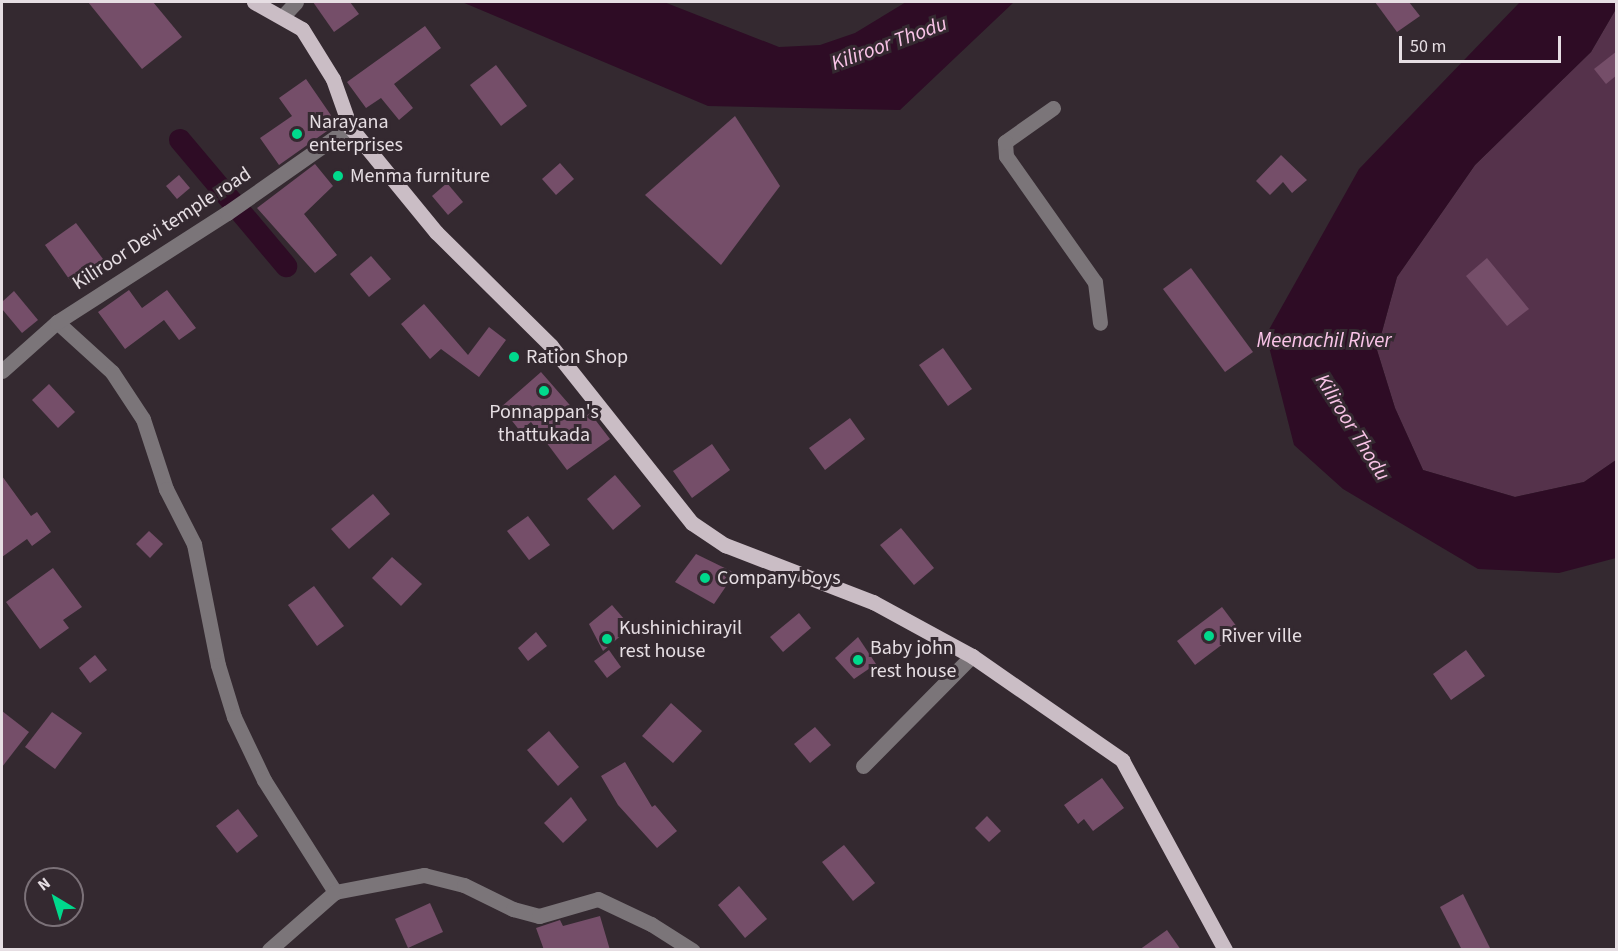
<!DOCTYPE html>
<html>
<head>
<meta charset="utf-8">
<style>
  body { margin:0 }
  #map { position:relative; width:1618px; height:951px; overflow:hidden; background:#342930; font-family:"Source Sans 3",sans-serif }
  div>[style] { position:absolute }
  .green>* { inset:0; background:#55324b }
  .water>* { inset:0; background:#2e0c25 }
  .canal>* { height:22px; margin:-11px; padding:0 11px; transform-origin:11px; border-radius:11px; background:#2e0c25 }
  .building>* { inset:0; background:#754e69 }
  .minor>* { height:15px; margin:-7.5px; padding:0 7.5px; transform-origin:7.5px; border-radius:7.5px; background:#7b7579 }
  .major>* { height:15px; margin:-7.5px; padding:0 7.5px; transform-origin:7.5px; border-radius:7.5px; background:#cabdc5 }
  .dots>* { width:16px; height:16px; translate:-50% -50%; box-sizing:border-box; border:3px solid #342930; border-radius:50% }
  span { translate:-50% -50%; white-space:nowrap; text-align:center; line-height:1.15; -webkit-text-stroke:6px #342930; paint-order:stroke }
  .poi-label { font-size:20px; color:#e6dee3 }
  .left { translate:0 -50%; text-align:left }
  .street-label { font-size:20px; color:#e6dee3 }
  .water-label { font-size:21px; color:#fac4e8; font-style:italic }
  .frame { position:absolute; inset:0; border:3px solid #e6dee3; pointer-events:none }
  .north { position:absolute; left:24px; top:867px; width:60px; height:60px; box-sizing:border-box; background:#342930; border:2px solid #7b7178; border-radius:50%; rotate:322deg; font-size:16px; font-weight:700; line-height:24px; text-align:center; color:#e6dee3 }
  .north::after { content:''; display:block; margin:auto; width:21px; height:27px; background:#00d98c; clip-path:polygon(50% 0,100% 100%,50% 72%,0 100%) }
  .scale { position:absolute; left:1399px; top:36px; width:162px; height:27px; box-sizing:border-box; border:3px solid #e6dee3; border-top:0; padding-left:8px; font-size:18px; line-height:21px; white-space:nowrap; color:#e6dee3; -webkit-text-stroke:4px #342930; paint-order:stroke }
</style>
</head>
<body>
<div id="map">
  <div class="green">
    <div style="clip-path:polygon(1616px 9px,1616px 460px,1584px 482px,1515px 497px,1423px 470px,1395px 408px,1377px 350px,1397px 277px,1475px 165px,1591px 52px)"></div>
  </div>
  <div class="water">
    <div style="clip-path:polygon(462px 2px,664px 2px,779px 47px,820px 45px,855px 33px,906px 2px,1014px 2px,900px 110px,708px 106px)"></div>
    <div style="clip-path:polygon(1520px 2px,1616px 2px,1616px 9px,1591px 52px,1475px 165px,1397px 277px,1377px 350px,1395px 408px,1423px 470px,1515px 497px,1584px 482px,1616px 460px,1616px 558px,1559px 573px,1478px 569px,1343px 489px,1294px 445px,1266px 335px,1359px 169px)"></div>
  </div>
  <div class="canal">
    <div style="left:180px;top:140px;width:165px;rotate:49.9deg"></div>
  </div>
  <div class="building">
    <div style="clip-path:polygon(88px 2px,153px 2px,182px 37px,142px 69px)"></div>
    <div style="clip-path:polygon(313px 2px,350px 2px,359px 14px,334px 32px)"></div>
    <div style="clip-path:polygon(1375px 2px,1409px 2px,1420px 16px,1397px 32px)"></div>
    <div style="clip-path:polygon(425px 26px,441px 48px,394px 84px,413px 108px,399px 120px,381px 98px,366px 108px,347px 82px)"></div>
    <div style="clip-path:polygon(1617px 51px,1617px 75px,1606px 84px,1594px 69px)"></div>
    <div style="clip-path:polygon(496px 65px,527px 106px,501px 126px,470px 85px)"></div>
    <div style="clip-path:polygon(306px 79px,337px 124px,279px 165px,260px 138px,292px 116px,279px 98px)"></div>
    <div style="clip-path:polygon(735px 116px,780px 186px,721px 265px,645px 195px)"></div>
    <div style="clip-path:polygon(1281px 155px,1307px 180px,1292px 193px,1283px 182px,1270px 195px,1256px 181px)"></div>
    <div style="clip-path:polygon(560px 163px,574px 179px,556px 195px,542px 179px)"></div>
    <div style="clip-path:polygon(315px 164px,333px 186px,304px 214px,337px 255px,315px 273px,257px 208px)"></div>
    <div style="clip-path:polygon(179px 175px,190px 188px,177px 199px,166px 186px)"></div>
    <div style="clip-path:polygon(447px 183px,463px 202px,448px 215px,432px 196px)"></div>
    <div style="clip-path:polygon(76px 223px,106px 263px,74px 286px,45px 245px)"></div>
    <div style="clip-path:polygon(371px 256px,391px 279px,369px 297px,350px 274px)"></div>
    <div style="clip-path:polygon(1487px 258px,1529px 309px,1507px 326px,1466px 276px)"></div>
    <div style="clip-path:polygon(1191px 268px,1253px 352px,1225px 372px,1163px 289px)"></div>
    <div style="clip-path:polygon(129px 290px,142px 308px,167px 290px,196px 328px,179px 340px,164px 320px,125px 349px,98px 312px)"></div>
    <div style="clip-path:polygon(14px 291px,38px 320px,22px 333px,2px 309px,2px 302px)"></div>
    <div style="clip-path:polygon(424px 304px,468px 355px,489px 327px,506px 340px,479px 377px,441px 349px,430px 359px,401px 324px)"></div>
    <div style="clip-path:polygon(943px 348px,972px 389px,948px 406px,919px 365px)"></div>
    <div style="clip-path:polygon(541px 372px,582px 419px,590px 413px,610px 439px,567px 470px,531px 422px,520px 431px,501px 407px)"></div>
    <div style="clip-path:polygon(49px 384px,75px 412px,58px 428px,32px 400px)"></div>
    <div style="clip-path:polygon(850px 418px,865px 439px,825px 470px,809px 448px)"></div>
    <div style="clip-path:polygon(712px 444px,730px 470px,692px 498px,673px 471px)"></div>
    <div style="clip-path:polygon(615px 475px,641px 506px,613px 530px,587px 499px)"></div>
    <div style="clip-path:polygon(2px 476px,31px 516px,37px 512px,51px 532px,32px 546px,27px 539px,2px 557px)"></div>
    <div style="clip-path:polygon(373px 494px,390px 514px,349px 549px,331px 529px)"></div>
    <div style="clip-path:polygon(528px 516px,550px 545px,529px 560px,507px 531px)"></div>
    <div style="clip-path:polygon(901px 528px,934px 568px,914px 585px,880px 545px)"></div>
    <div style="clip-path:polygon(149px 531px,163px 544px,150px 558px,136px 544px)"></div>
    <div style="clip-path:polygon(696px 554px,735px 573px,714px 604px,675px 582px)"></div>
    <div style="clip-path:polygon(392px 557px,422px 584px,401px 606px,372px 578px)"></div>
    <div style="clip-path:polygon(53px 568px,82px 607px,63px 620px,69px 628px,40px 649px,6px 602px)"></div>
    <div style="clip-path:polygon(314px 586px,344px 626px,317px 646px,288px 605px)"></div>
    <div style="clip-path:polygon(612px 605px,631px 627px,603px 651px,589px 624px)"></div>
    <div style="clip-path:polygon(1222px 607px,1240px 631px,1195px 665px,1177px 641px)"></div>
    <div style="clip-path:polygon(799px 613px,811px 628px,783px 652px,770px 637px)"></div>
    <div style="clip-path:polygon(536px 632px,547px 646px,528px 661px,518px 648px)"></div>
    <div style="clip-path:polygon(858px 637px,876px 664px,854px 679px,835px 658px)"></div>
    <div style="clip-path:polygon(609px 650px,621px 667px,607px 678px,594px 661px)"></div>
    <div style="clip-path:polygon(1466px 650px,1485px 676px,1451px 700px,1433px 674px)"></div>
    <div style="clip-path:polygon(95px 655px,107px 670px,90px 683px,79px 668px)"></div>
    <div style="clip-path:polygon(671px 703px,702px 731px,673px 763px,642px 736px)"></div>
    <div style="clip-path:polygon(2px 711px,29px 732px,2px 767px)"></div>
    <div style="clip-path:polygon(52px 712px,82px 733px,55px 769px,25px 747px)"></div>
    <div style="clip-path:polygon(815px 727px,831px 745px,810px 763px,794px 744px)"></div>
    <div style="clip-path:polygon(549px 731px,579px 767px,558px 786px,527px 750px)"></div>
    <div style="clip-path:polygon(625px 762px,652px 807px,655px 805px,677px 831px,657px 848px,618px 805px,601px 776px)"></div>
    <div style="clip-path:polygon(1102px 778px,1124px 808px,1093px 831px,1084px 819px,1078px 824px,1064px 805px)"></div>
    <div style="clip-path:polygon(571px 797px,587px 820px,563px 843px,544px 823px)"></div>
    <div style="clip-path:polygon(238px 809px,258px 836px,237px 853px,216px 826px)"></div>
    <div style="clip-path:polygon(987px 816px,1001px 831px,989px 842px,975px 828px)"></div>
    <div style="clip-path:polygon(844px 845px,875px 883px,853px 901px,822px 862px)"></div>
    <div style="clip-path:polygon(739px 886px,767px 919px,745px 938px,718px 905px)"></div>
    <div style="clip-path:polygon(1463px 894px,1491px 950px,1462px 950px,1440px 907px)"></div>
    <div style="clip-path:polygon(430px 903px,443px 932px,408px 948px,395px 919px)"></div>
    <div style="clip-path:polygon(600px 916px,610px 950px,544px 950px,536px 928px,560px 920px,563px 926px)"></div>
    <div style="clip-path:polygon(1167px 930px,1181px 950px,1139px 950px)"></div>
  </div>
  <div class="minor">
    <div style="left:283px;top:16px;width:19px;rotate:-47deg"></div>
    <div style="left:1053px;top:108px;width:59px;rotate:144.7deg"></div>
    <div style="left:1005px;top:142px;width:14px;rotate:86deg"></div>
    <div style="left:1006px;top:156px;width:154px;rotate:54.8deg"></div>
    <div style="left:1095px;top:282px;width:41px;rotate:83deg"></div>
    <div style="left:57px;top:322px;width:74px;rotate:42.3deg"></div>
    <div style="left:112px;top:372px;width:56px;rotate:56.6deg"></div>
    <div style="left:143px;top:419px;width:74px;rotate:71.8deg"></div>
    <div style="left:166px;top:489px;width:62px;rotate:63deg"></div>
    <div style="left:194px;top:544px;width:123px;rotate:78.8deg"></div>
    <div style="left:218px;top:665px;width:54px;rotate:72.9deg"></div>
    <div style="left:234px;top:717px;width:70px;rotate:64.5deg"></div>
    <div style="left:264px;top:780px;width:133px;rotate:57.6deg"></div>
    <div style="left:335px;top:892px;width:91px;rotate:-10.8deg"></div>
    <div style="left:424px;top:875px;width:41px;rotate:14deg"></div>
    <div style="left:464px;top:885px;width:55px;rotate:26.1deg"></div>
    <div style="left:513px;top:909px;width:27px;rotate:15deg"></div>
    <div style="left:539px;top:916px;width:61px;rotate:-16.1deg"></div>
    <div style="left:598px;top:899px;width:59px;rotate:25.3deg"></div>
    <div style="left:651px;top:924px;width:49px;rotate:32.4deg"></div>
    <div style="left:2px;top:371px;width:74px;rotate:-41.7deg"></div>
    <div style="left:57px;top:322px;width:202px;rotate:-32.7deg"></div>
    <div style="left:227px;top:213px;width:150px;rotate:-35deg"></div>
    <div style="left:863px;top:766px;width:155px;rotate:-45.3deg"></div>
    <div style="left:269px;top:950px;width:88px;rotate:-41.3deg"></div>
  </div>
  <div class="major">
    <div style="left:254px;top:2px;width:55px;rotate:29.4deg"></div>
    <div style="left:302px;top:29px;width:59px;rotate:58.2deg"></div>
    <div style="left:333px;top:79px;width:51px;rotate:70.5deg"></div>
    <div style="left:350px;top:127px;width:136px;rotate:50.7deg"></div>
    <div style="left:436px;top:232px;width:162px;rotate:44.7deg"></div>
    <div style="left:551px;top:346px;width:226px;rotate:51.5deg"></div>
    <div style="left:692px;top:523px;width:40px;rotate:34deg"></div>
    <div style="left:725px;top:545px;width:159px;rotate:21.1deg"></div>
    <div style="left:873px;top:602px;width:113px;rotate:28.6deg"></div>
    <div style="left:972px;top:656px;width:183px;rotate:34.7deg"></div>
    <div style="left:1122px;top:760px;width:216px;rotate:61.5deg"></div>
  </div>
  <div class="dots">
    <div style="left:297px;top:134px;background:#00d98c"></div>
    <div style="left:338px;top:176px;background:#00d98c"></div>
    <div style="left:514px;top:357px;background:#00d98c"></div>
    <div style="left:544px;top:391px;background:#00d98c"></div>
    <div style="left:705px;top:578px;background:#00d98c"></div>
    <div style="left:1209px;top:636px;background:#00d98c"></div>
    <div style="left:607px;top:639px;background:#00d98c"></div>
    <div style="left:858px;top:660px;background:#00d98c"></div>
  </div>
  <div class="poi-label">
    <span class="left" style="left:309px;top:134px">Narayana<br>enterprises</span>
    <span class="left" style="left:350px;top:176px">Menma furniture</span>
    <span class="left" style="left:526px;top:357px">Ration Shop</span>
    <span style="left:544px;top:424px">Ponnappan's<br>thattukada</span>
    <span class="left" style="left:717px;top:578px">Company boys</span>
    <span class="left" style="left:619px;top:640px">Kushinichirayil<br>rest house</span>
    <span class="left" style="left:1221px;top:636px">River ville</span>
    <span class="left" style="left:870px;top:660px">Baby john<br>rest house</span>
  </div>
  <div class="street-label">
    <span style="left:162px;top:229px;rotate:-33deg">Kiliroor Devi temple road</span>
  </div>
  <div class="water-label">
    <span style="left:889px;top:43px;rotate:-20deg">Kiliroor Thodu</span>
    <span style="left:1324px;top:340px">Meenachil River</span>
    <span style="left:1353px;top:427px;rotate:58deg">Kiliroor Thodu</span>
  </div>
  <div class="frame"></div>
  <div class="north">N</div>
  <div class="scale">50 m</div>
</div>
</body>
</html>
